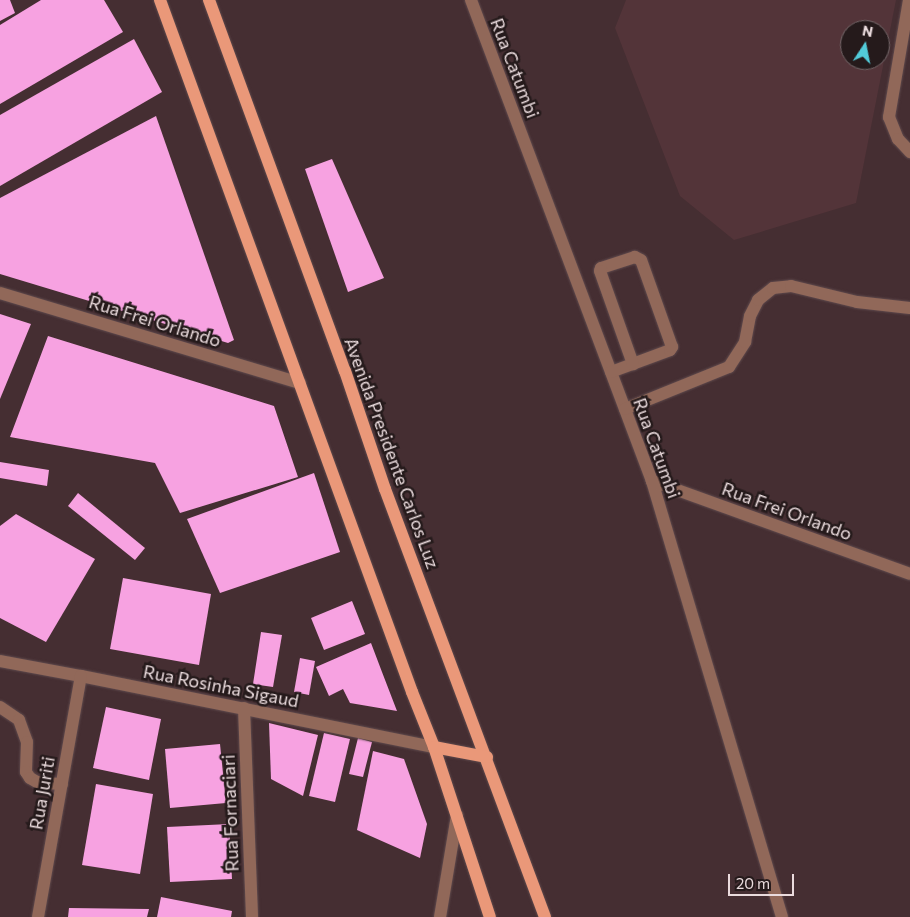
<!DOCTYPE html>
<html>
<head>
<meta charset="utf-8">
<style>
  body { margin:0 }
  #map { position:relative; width:910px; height:917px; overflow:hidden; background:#452e32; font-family:Commissioner,sans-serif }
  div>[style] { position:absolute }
  .built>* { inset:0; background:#533439 }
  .building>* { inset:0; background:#f7a2e1 }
  .roads { filter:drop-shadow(0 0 1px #5f4a4d) drop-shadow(0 0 1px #5f4a4d) }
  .minor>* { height:12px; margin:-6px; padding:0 6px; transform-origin:6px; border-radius:6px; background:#916859 }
  .major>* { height:12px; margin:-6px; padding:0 6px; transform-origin:6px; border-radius:6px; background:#ea9879 }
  span { translate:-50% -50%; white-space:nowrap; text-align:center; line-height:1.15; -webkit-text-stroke:5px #251a1b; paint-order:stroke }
  .street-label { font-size:18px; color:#eadbdd }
  .north { position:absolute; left:840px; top:20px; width:50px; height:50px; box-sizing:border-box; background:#251a1b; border:1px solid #746769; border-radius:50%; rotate:11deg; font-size:14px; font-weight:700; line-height:20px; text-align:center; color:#eadbdd }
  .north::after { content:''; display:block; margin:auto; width:18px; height:22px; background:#52cbd9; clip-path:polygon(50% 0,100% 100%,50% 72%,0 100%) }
  .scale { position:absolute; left:728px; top:874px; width:66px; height:22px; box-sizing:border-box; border:2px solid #eadbdd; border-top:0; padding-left:6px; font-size:15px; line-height:18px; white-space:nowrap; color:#eadbdd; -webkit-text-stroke:4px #251a1b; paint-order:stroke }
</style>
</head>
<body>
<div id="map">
  <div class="built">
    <div style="clip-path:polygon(evenodd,626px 0,896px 0,856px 203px,734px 240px,680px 196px,615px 28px,626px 0,850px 30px,880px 30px,880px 60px,850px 60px,850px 30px)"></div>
  </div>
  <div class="building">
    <div style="clip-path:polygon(0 0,10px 0,15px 13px,0 21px)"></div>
    <div style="clip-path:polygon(41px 0,104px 0,123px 32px,0 104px,0 25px)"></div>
    <div style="clip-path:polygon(134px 39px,162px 92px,0 186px,0 115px)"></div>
    <div style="clip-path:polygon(156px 116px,234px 340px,228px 343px,0 274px,0 198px)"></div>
    <div style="clip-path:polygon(332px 159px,384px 278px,348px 292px,305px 169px)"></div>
    <div style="clip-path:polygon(0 314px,31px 324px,0 399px)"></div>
    <div style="clip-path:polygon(48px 336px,274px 406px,298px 477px,180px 513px,155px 463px,10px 437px)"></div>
    <div style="clip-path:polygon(0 462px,49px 470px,47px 486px,0 478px)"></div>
    <div style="clip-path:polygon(314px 473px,340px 552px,220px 593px,187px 519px)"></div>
    <div style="clip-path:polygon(78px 493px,145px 548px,135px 560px,68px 506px)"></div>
    <div style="clip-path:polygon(16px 514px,95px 559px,46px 642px,0 618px,0 526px)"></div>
    <div style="clip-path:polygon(123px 578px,211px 594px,199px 665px,110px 649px)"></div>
    <div style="clip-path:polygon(352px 601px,365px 634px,324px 650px,311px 618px)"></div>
    <div style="clip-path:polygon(261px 632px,282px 635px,273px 687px,253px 684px)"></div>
    <div style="clip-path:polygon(371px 643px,382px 672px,397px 711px,350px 703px,343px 689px,329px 696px,316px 667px)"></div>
    <div style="clip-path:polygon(300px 658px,315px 661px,309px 695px,294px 692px)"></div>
    <div style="clip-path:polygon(106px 707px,161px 719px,149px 780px,93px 768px)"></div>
    <div style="clip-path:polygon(269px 723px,318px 735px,303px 796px,271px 779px)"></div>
    <div style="clip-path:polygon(324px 733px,350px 739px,335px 802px,309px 796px)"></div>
    <div style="clip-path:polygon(358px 738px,372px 742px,363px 777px,349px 774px)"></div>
    <div style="clip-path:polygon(220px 744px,226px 803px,170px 808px,165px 749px)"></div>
    <div style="clip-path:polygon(373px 751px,404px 759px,427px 824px,420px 858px,357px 830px)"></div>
    <div style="clip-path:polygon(96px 784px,153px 794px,140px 874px,82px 865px)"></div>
    <div style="clip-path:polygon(229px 824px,232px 879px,170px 882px,167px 827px)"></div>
    <div style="clip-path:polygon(161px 897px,232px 911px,231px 917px,157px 917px)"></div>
    <div style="clip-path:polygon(69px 908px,149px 909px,147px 917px,68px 917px)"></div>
  </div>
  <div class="roads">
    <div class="minor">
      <div style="left:471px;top:0;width:514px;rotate:69.38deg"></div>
      <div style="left:652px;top:481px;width:455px;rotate:73.4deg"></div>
      <div style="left:909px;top:0;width:119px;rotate:99.7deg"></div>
      <div style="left:889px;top:117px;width:24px;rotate:68deg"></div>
      <div style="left:898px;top:139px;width:18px;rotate:47deg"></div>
      <div style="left:0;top:293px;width:313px;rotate:16.7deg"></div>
      <div style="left:611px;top:372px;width:63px;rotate:-20.4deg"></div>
      <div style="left:670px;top:350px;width:4px;rotate:-56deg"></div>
      <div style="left:672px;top:347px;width:92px;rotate:-109.6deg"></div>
      <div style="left:641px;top:260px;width:7px;rotate:-153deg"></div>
      <div style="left:635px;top:257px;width:36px;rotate:162deg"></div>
      <div style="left:601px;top:268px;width:3px;rotate:108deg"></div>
      <div style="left:600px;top:271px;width:99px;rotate:70.5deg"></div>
      <div style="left:625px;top:409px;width:112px;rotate:-22deg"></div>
      <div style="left:729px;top:367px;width:30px;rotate:-57deg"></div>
      <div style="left:745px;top:342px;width:26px;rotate:-79deg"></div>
      <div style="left:750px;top:316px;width:18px;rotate:-63deg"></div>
      <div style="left:758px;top:300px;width:19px;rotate:-39deg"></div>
      <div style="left:773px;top:288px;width:18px;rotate:-6deg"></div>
      <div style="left:791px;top:286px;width:68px;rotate:13.6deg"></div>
      <div style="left:857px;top:302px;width:53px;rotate:6.5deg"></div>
      <div style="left:652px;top:481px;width:274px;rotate:19.8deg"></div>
      <div style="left:0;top:661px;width:82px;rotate:10.5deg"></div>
      <div style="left:81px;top:676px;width:360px;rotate:11.4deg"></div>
      <div style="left:0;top:707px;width:23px;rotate:34deg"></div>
      <div style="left:19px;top:720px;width:23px;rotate:70deg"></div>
      <div style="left:27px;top:742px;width:30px;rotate:92deg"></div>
      <div style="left:26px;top:772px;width:7px;rotate:56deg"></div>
      <div style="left:30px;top:778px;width:8px;rotate:30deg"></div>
      <div style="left:37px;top:782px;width:25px;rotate:5deg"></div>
      <div style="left:244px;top:708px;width:209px;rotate:87.8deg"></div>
      <div style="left:38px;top:917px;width:245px;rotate:-79.9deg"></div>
      <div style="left:440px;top:917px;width:103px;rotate:-80.5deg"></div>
    </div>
    <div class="major">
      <div style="left:160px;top:0;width:736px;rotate:69.99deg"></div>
      <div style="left:412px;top:692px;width:59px;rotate:68.2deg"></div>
      <div style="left:434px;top:747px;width:179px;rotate:71.8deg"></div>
      <div style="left:209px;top:0;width:395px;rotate:69.9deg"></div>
      <div style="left:345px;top:371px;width:125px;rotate:71.3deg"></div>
      <div style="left:385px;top:489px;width:457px;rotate:69.5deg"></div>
      <div style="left:434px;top:747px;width:54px;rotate:10.7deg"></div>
    </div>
  </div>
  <div class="street-label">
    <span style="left:515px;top:68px;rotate:69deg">Rua Catumbi</span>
    <span style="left:155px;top:321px;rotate:17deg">Rua Frei Orlando</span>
    <span style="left:657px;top:448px;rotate:70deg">Rua Catumbi</span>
    <span style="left:392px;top:453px;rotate:70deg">Avenida Presidente Carlos Luz</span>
    <span style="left:787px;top:511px;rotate:20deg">Rua Frei Orlando</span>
    <span style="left:221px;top:686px;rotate:11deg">Rua Rosinha Sigaud</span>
    <span style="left:42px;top:793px;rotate:-80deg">Rua Juriti</span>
    <span style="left:230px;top:813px;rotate:-92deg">Rua Fornaciari</span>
  </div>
  <div class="north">N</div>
  <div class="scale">20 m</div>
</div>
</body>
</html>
